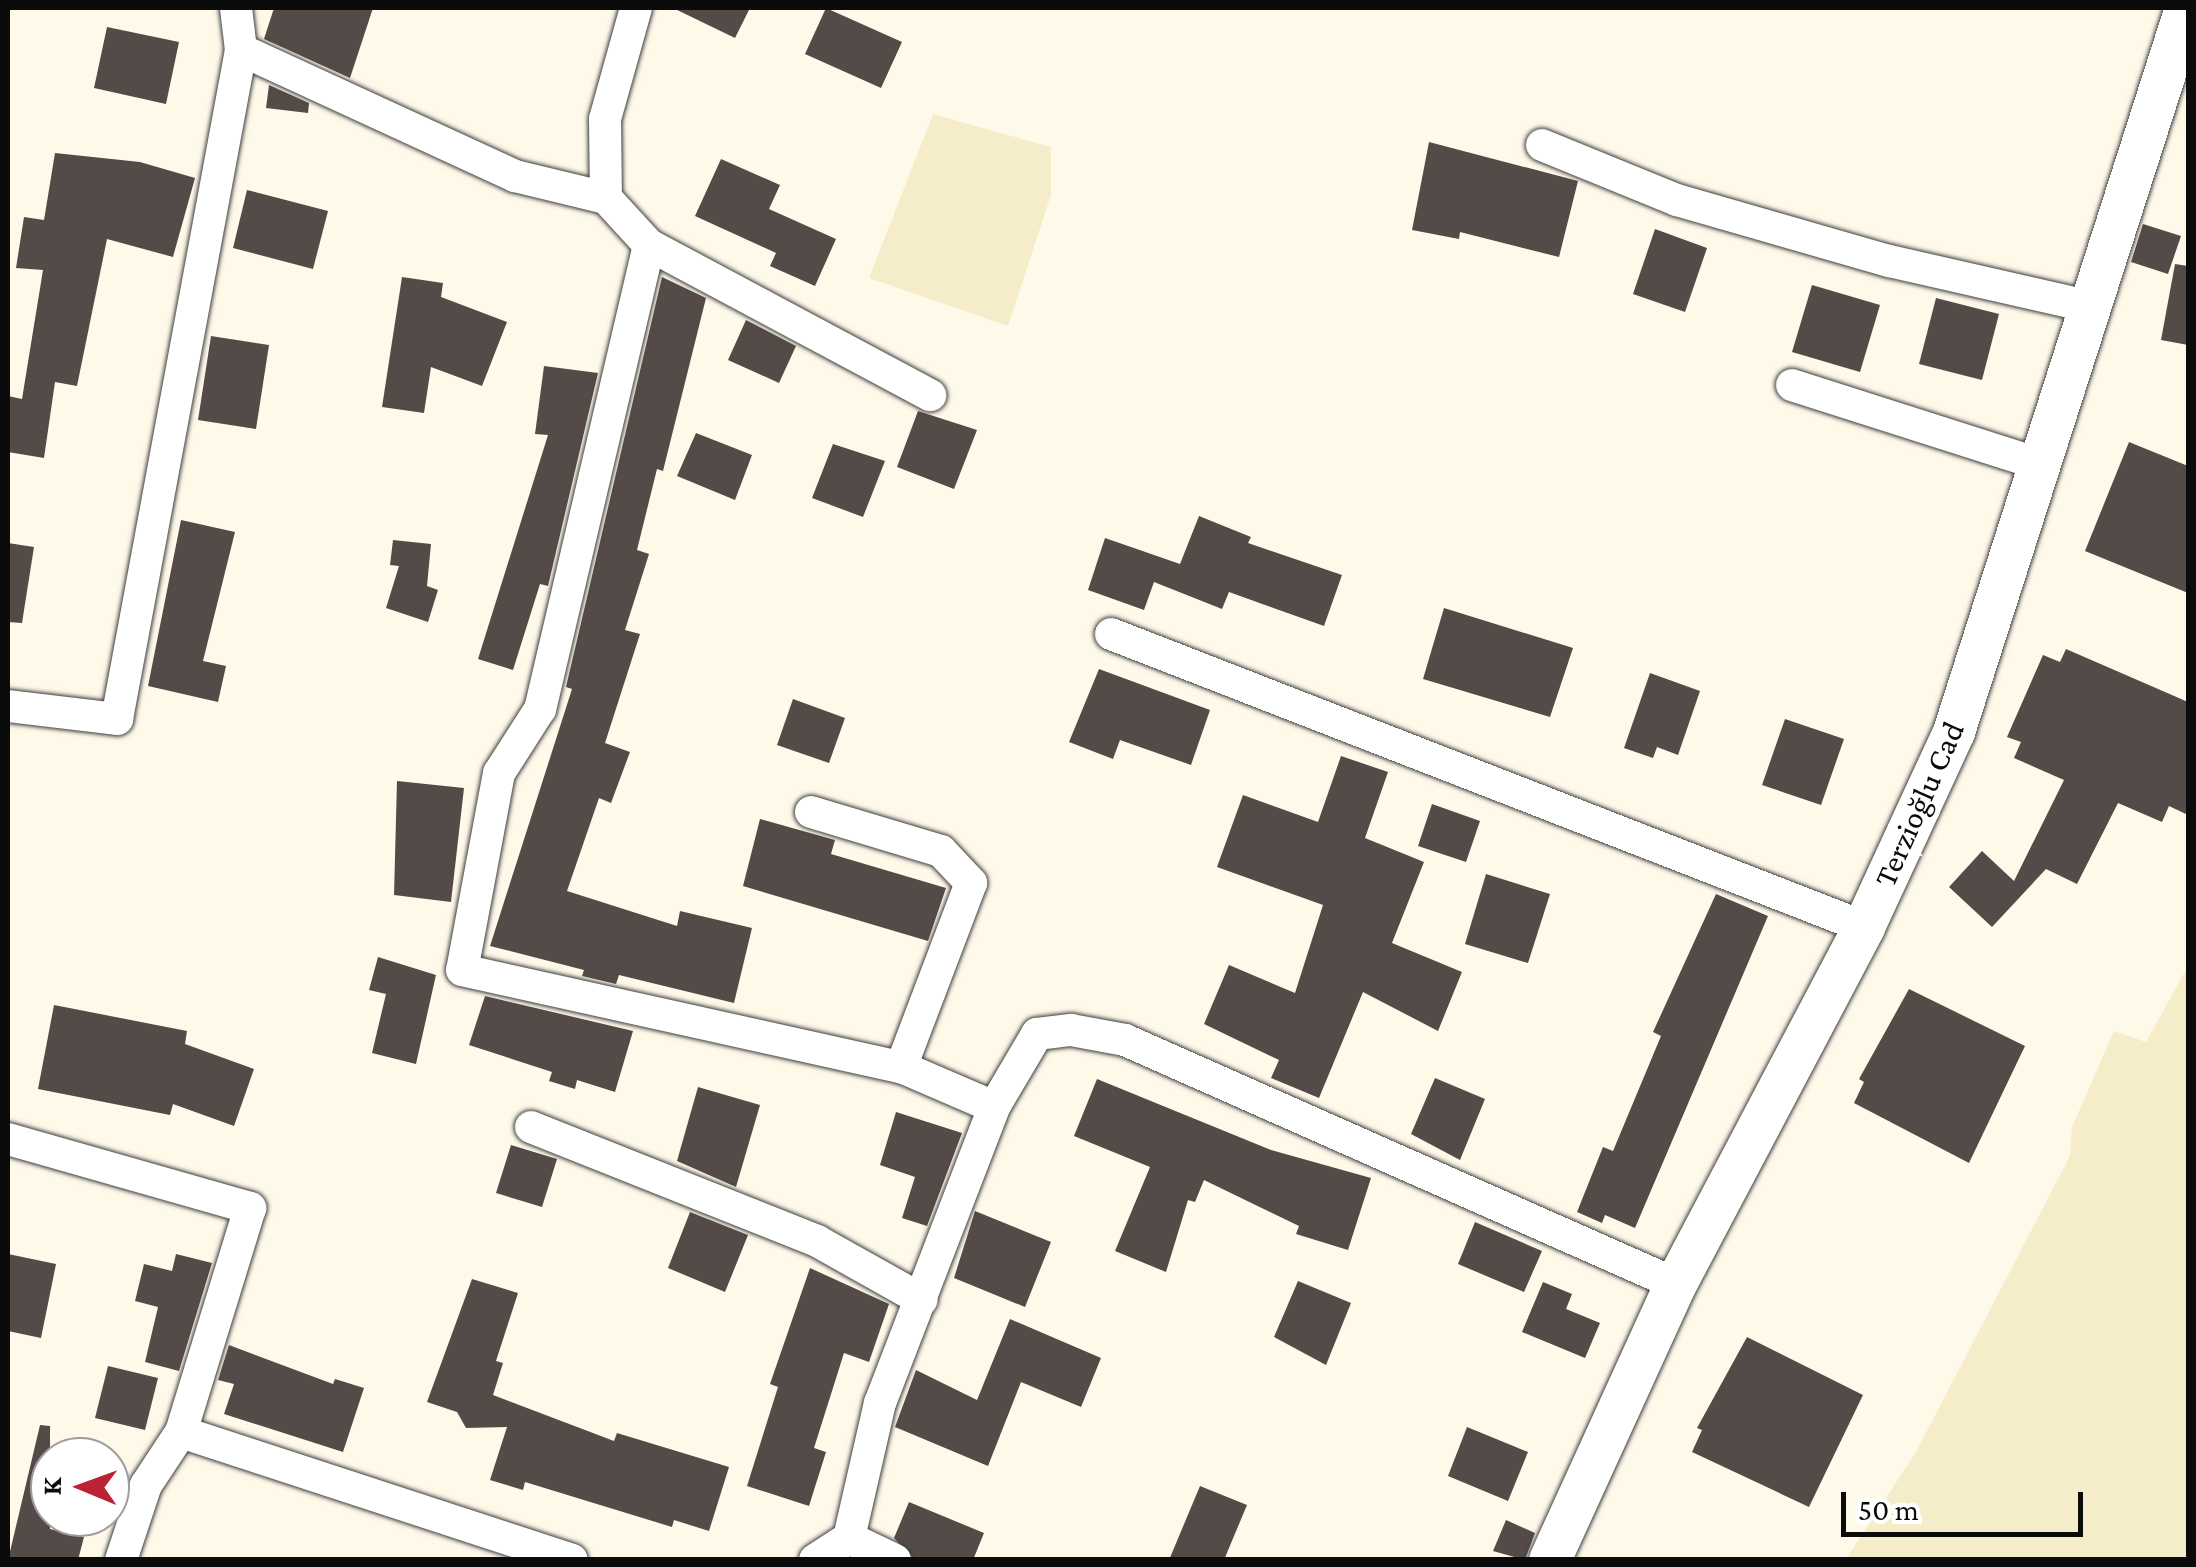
<!DOCTYPE html>
<html>
<head>
<meta charset="utf-8">
<style>
  body { margin:0 }
  #map { position:relative; width:2196px; height:1567px; overflow:hidden; background:#fff9ea; font-family:"Crimson Pro",serif }
  div>[style] { position:absolute }
  .farmland>* { inset:0; background:#f5edca }
  .building>* { inset:0; background:#544b48 }
  .roads { filter:drop-shadow(0 0 2px #3e3e3e) drop-shadow(0 0 2px #3e3e3e) }
  .minor>* { height:32px; margin:-16px; padding:0 16px; transform-origin:16px; border-radius:16px; background:#fff }
  .tertiary>* { height:42px; margin:-21px; padding:0 21px; transform-origin:21px; border-radius:21px; background:#fff }
  span { translate:-50% -50%; white-space:nowrap; text-align:center; line-height:1.15; -webkit-text-stroke:10px #fff; paint-order:stroke }
  .street-label { font-size:32px; color:#0b0b0b }
  .frame { position:absolute; inset:0; border:10px solid #0b0b0b; pointer-events:none }
  .north { position:absolute; left:30px; top:1437px; width:100px; height:100px; box-sizing:border-box; background:#fff; border:2px solid #9d9d9d; border-radius:50%; rotate:271deg; font-size:28px; font-weight:700; line-height:40px; text-align:center; color:#0b0b0b }
  .north::after { content:''; display:block; margin:auto; width:35px; height:45px; background:#bc2236; clip-path:polygon(50% 0,100% 100%,50% 72%,0 100%) }
  .scale { position:absolute; left:1841px; top:1492px; width:242px; height:45px; box-sizing:border-box; border:5px solid #0b0b0b; border-top:0; padding-left:12px; font-size:30px; line-height:35px; white-space:nowrap; color:#0b0b0b; -webkit-text-stroke:8px #fff; paint-order:stroke }
</style>
</head>
<body>
<div id="map">
  <div class="farmland">
    <div style="clip-path:polygon(933px 114px,1051px 147px,1051px 195px,1008px 326px,869px 278px)"></div>
    <div style="clip-path:polygon(2188px 966px,2188px 1559px,1846px 1559px,1916px 1452px,2070px 1156px,2072px 1127px,2114px 1031px,2146px 1042px)"></div>
  </div>
  <div class="building">
    <div style="clip-path:polygon(274px 8px,373px 8px,350px 78px,264px 39px)"></div>
    <div style="clip-path:polygon(673px 8px,750px 8px,735px 38px)"></div>
    <div style="clip-path:polygon(826px 8px,902px 42px,881px 88px,805px 54px)"></div>
    <div style="clip-path:polygon(107px 27px,179px 42px,166px 104px,94px 88px)"></div>
    <div style="clip-path:polygon(269px 85px,309px 103px,308px 113px,266px 108px)"></div>
    <div style="clip-path:polygon(1429px 142px,1578px 181px,1559px 257px,1460px 232px,1459px 239px,1412px 230px)"></div>
    <div style="clip-path:polygon(55px 153px,140px 162px,195px 178px,173px 257px,107px 239px,77px 386px,55px 382px,44px 458px,8px 452px,8px 396px,22px 399px,43px 270px,16px 268px,24px 217px,44px 220px)"></div>
    <div style="clip-path:polygon(721px 159px,780px 185px,769px 209px,836px 239px,815px 286px,770px 266px,776px 253px,695px 216px)"></div>
    <div style="clip-path:polygon(247px 190px,328px 211px,313px 269px,233px 248px)"></div>
    <div style="clip-path:polygon(2143px 224px,2181px 236px,2168px 274px,2131px 262px)"></div>
    <div style="clip-path:polygon(1655px 229px,1707px 248px,1685px 312px,1633px 294px)"></div>
    <div style="clip-path:polygon(2175px 264px,2188px 266px,2188px 345px,2161px 340px)"></div>
    <div style="clip-path:polygon(402px 277px,443px 283px,441px 297px,507px 322px,482px 386px,431px 367px,424px 413px,382px 407px)"></div>
    <div style="clip-path:polygon(662px 277px,706px 298px,663px 471px,657px 469px,637px 550px,649px 554px,625px 630px,640px 634px,605px 743px,630px 752px,611px 803px,599px 798px,567px 891px,677px 926px,680px 911px,752px 928px,734px 1003px,619px 975px,616px 984px,582px 976px,584px 970px,490px 946px,572px 689px,566px 687px)"></div>
    <div style="clip-path:polygon(1812px 285px,1880px 305px,1860px 372px,1792px 352px)"></div>
    <div style="clip-path:polygon(1936px 298px,1999px 314px,1982px 380px,1919px 364px)"></div>
    <div style="clip-path:polygon(746px 320px,796px 346px,779px 383px,728px 360px)"></div>
    <div style="clip-path:polygon(211px 336px,269px 345px,256px 429px,198px 420px)"></div>
    <div style="clip-path:polygon(544px 366px,598px 373px,548px 586px,540px 584px,513px 670px,478px 659px,548px 435px,535px 434px)"></div>
    <div style="clip-path:polygon(918px 411px,977px 430px,954px 489px,897px 467px)"></div>
    <div style="clip-path:polygon(696px 433px,752px 455px,735px 500px,677px 476px)"></div>
    <div style="clip-path:polygon(2129px 442px,2188px 466px,2188px 593px,2085px 551px)"></div>
    <div style="clip-path:polygon(833px 444px,885px 461px,863px 517px,812px 498px)"></div>
    <div style="clip-path:polygon(1199px 516px,1251px 537px,1248px 543px,1342px 575px,1324px 626px,1229px 592px,1222px 609px,1154px 582px,1144px 610px,1088px 590px,1105px 538px,1180px 564px)"></div>
    <div style="clip-path:polygon(181px 520px,235px 532px,203px 661px,226px 666px,218px 702px,148px 686px)"></div>
    <div style="clip-path:polygon(393px 540px,431px 544px,427px 586px,438px 590px,428px 622px,386px 608px,399px 566px,390px 565px)"></div>
    <div style="clip-path:polygon(8px 543px,34px 547px,22px 623px,8px 622px)"></div>
    <div style="clip-path:polygon(1444px 608px,1573px 648px,1550px 717px,1423px 679px)"></div>
    <div style="clip-path:polygon(2066px 649px,2188px 702px,2188px 815px,2169px 806px,2162px 822px,2118px 803px,2077px 884px,2046px 869px,1992px 927px,1949px 887px,1982px 851px,2014px 881px,2064px 780px,2014px 758px,2021px 742px,2007px 737px,2043px 655px,2060px 662px)"></div>
    <div style="clip-path:polygon(1099px 669px,1210px 710px,1191px 765px,1120px 740px,1113px 759px,1069px 742px)"></div>
    <div style="clip-path:polygon(1650px 673px,1700px 691px,1678px 755px,1657px 747px,1653px 758px,1624px 748px)"></div>
    <div style="clip-path:polygon(793px 699px,845px 718px,829px 763px,777px 745px)"></div>
    <div style="clip-path:polygon(1785px 719px,1844px 739px,1821px 805px,1762px 785px)"></div>
    <div style="clip-path:polygon(1341px 756px,1388px 772px,1365px 838px,1424px 862px,1392px 943px,1462px 972px,1438px 1031px,1363px 992px,1319px 1098px,1271px 1078px,1279px 1060px,1204px 1024px,1229px 965px,1295px 993px,1323px 905px,1217px 867px,1243px 795px,1318px 822px)"></div>
    <div style="clip-path:polygon(397px 781px,464px 788px,451px 902px,394px 895px)"></div>
    <div style="clip-path:polygon(1432px 804px,1480px 821px,1466px 862px,1418px 846px)"></div>
    <div style="clip-path:polygon(760px 819px,835px 840px,831px 854px,946px 888px,928px 941px,743px 886px)"></div>
    <div style="clip-path:polygon(1486px 874px,1550px 894px,1528px 963px,1465px 944px)"></div>
    <div style="clip-path:polygon(1716px 894px,1768px 916px,1635px 1228px,1605px 1215px,1602px 1223px,1577px 1212px,1603px 1147px,1613px 1151px,1661px 1036px,1653px 1032px)"></div>
    <div style="clip-path:polygon(378px 957px,436px 975px,416px 1064px,372px 1053px,386px 994px,369px 990px)"></div>
    <div style="clip-path:polygon(1909px 989px,2025px 1046px,1969px 1163px,1854px 1103px,1864px 1082px,1859px 1079px)"></div>
    <div style="clip-path:polygon(485px 996px,633px 1031px,615px 1092px,577px 1080px,575px 1089px,549px 1081px,552px 1072px,469px 1045px)"></div>
    <div style="clip-path:polygon(54px 1005px,187px 1031px,185px 1044px,254px 1069px,234px 1126px,173px 1104px,170px 1115px,38px 1089px)"></div>
    <div style="clip-path:polygon(1435px 1078px,1485px 1099px,1460px 1160px,1411px 1134px)"></div>
    <div style="clip-path:polygon(1097px 1079px,1271px 1150px,1371px 1178px,1348px 1250px,1296px 1234px,1299px 1226px,1204px 1180px,1195px 1202px,1188px 1200px,1166px 1272px,1115px 1251px,1150px 1167px,1074px 1136px)"></div>
    <div style="clip-path:polygon(698px 1087px,760px 1105px,736px 1187px,677px 1161px)"></div>
    <div style="clip-path:polygon(896px 1112px,962px 1133px,927px 1226px,902px 1218px,915px 1177px,880px 1165px)"></div>
    <div style="clip-path:polygon(511px 1145px,557px 1159px,542px 1207px,496px 1193px)"></div>
    <div style="clip-path:polygon(975px 1211px,1051px 1242px,1025px 1307px,954px 1278px)"></div>
    <div style="clip-path:polygon(690px 1212px,748px 1235px,725px 1292px,668px 1268px)"></div>
    <div style="clip-path:polygon(1475px 1222px,1542px 1251px,1524px 1292px,1458px 1264px)"></div>
    <div style="clip-path:polygon(8px 1254px,56px 1264px,41px 1338px,8px 1331px)"></div>
    <div style="clip-path:polygon(176px 1254px,212px 1263px,179px 1371px,145px 1362px,158px 1307px,135px 1301px,144px 1264px,172px 1271px)"></div>
    <div style="clip-path:polygon(810px 1268px,889px 1304px,869px 1362px,844px 1353px,814px 1448px,826px 1452px,809px 1506px,747px 1486px,778px 1387px,770px 1384px)"></div>
    <div style="clip-path:polygon(472px 1279px,518px 1293px,496px 1361px,503px 1363px,493px 1395px,614px 1441px,617px 1433px,729px 1467px,709px 1531px,674px 1520px,672px 1527px,525px 1482px,523px 1490px,490px 1480px,507px 1427px,466px 1428px,457px 1412px,427px 1402px)"></div>
    <div style="clip-path:polygon(1298px 1281px,1351px 1303px,1326px 1365px,1274px 1337px)"></div>
    <div style="clip-path:polygon(1543px 1282px,1572px 1294px,1566px 1309px,1600px 1323px,1585px 1358px,1522px 1332px)"></div>
    <div style="clip-path:polygon(1010px 1319px,1101px 1358px,1081px 1407px,1021px 1382px,988px 1466px,895px 1427px,916px 1370px,977px 1400px)"></div>
    <div style="clip-path:polygon(1747px 1337px,1863px 1395px,1809px 1507px,1692px 1452px,1702px 1430px,1697px 1428px)"></div>
    <div style="clip-path:polygon(229px 1345px,333px 1384px,335px 1379px,364px 1388px,343px 1452px,224px 1414px,234px 1384px,218px 1380px)"></div>
    <div style="clip-path:polygon(108px 1366px,158px 1378px,145px 1430px,95px 1418px)"></div>
    <div style="clip-path:polygon(40px 1425px,50px 1426px,50px 1529px,84px 1537px,78px 1560px,8px 1560px)"></div>
    <div style="clip-path:polygon(1467px 1427px,1528px 1452px,1508px 1501px,1448px 1476px)"></div>
    <div style="clip-path:polygon(1200px 1486px,1247px 1505px,1224px 1560px,1169px 1560px)"></div>
    <div style="clip-path:polygon(909px 1502px,984px 1533px,973px 1560px,915px 1560px,894px 1538px)"></div>
    <div style="clip-path:polygon(1506px 1520px,1535px 1533px,1525px 1560px,1493px 1551px)"></div>
  </div>
  <div class="roads">
    <div class="minor">
      <div style="left:636px;top:8px;width:115px;rotate:105.6deg"></div>
      <div style="left:605px;top:119px;width:79px;rotate:89.3deg"></div>
      <div style="left:606px;top:198px;width:64px;rotate:47.5deg"></div>
      <div style="left:649px;top:245px;width:319px;rotate:28.1deg"></div>
      <div style="left:241px;top:50px;width:302px;rotate:24.7deg"></div>
      <div style="left:515px;top:176px;width:94px;rotate:13.6deg"></div>
      <div style="left:1542px;top:145px;width:146px;rotate:22.2deg"></div>
      <div style="left:1677px;top:200px;width:221px;rotate:16.1deg"></div>
      <div style="left:1889px;top:261px;width:207px;rotate:12.8deg"></div>
      <div style="left:649px;top:245px;width:477px;rotate:103.2deg"></div>
      <div style="left:540px;top:709px;width:76px;rotate:122.6deg"></div>
      <div style="left:499px;top:773px;width:200px;rotate:100.6deg"></div>
      <div style="left:462px;top:970px;width:450px;rotate:12.5deg"></div>
      <div style="left:901px;top:1067px;width:101px;rotate:23.3deg"></div>
      <div style="left:1792px;top:385px;width:260px;rotate:17.7deg"></div>
      <div style="left:1111px;top:634px;width:808px;rotate:21.26deg"></div>
      <div style="left:8px;top:706px;width:110px;rotate:6.8deg"></div>
      <div style="left:117px;top:719px;width:680px;rotate:-79.5deg"></div>
      <div style="left:241px;top:50px;width:42px;rotate:-96.8deg"></div>
      <div style="left:811px;top:812px;width:136px;rotate:16.7deg"></div>
      <div style="left:941px;top:851px;width:44px;rotate:46.8deg"></div>
      <div style="left:971px;top:883px;width:197px;rotate:110.8deg"></div>
      <div style="left:531px;top:1127px;width:308px;rotate:21.7deg"></div>
      <div style="left:817px;top:1241px;width:120px;rotate:29.3deg"></div>
      <div style="left:8px;top:1139px;width:252px;rotate:15.9deg"></div>
      <div style="left:250px;top:1208px;width:234px;rotate:107.1deg"></div>
      <div style="left:849px;top:1538px;width:51px;rotate:25.6deg"></div>
      <div style="left:121px;top:1560px;width:79px;rotate:-71.6deg"></div>
      <div style="left:146px;top:1485px;width:64px;rotate:-56.6deg"></div>
      <div style="left:181px;top:1432px;width:411px;rotate:18.1deg"></div>
      <div style="left:815px;top:1560px;width:40px;rotate:-32.9deg"></div>
      <div style="left:849px;top:1538px;width:139px;rotate:-77.1deg"></div>
      <div style="left:880px;top:1403px;width:317px;rotate:-68.9deg"></div>
      <div style="left:994px;top:1107px;width:85px;rotate:-59.5deg"></div>
      <div style="left:1037px;top:1034px;width:34px;rotate:-7deg"></div>
      <div style="left:1071px;top:1030px;width:55px;rotate:10.5deg"></div>
      <div style="left:1125px;top:1040px;width:603px;rotate:23.89deg"></div>
    </div>
    <div class="tertiary">
      <div style="left:1550px;top:1560px;width:303px;rotate:-65.5deg"></div>
      <div style="left:1676px;top:1284px;width:403px;rotate:-62.2deg"></div>
      <div style="left:1864px;top:927px;width:215px;rotate:-65.2deg"></div>
      <div style="left:1954px;top:732px;width:760px;rotate:-72.23deg"></div>
    </div>
  </div>
  <div class="street-label">
    <span style="left:1919px;top:804px;rotate:-66deg">Terzioğlu Cad</span>
  </div>
  <div class="frame"></div>
  <div class="north">K</div>
  <div class="scale">50 m</div>
</div>
</body>
</html>
